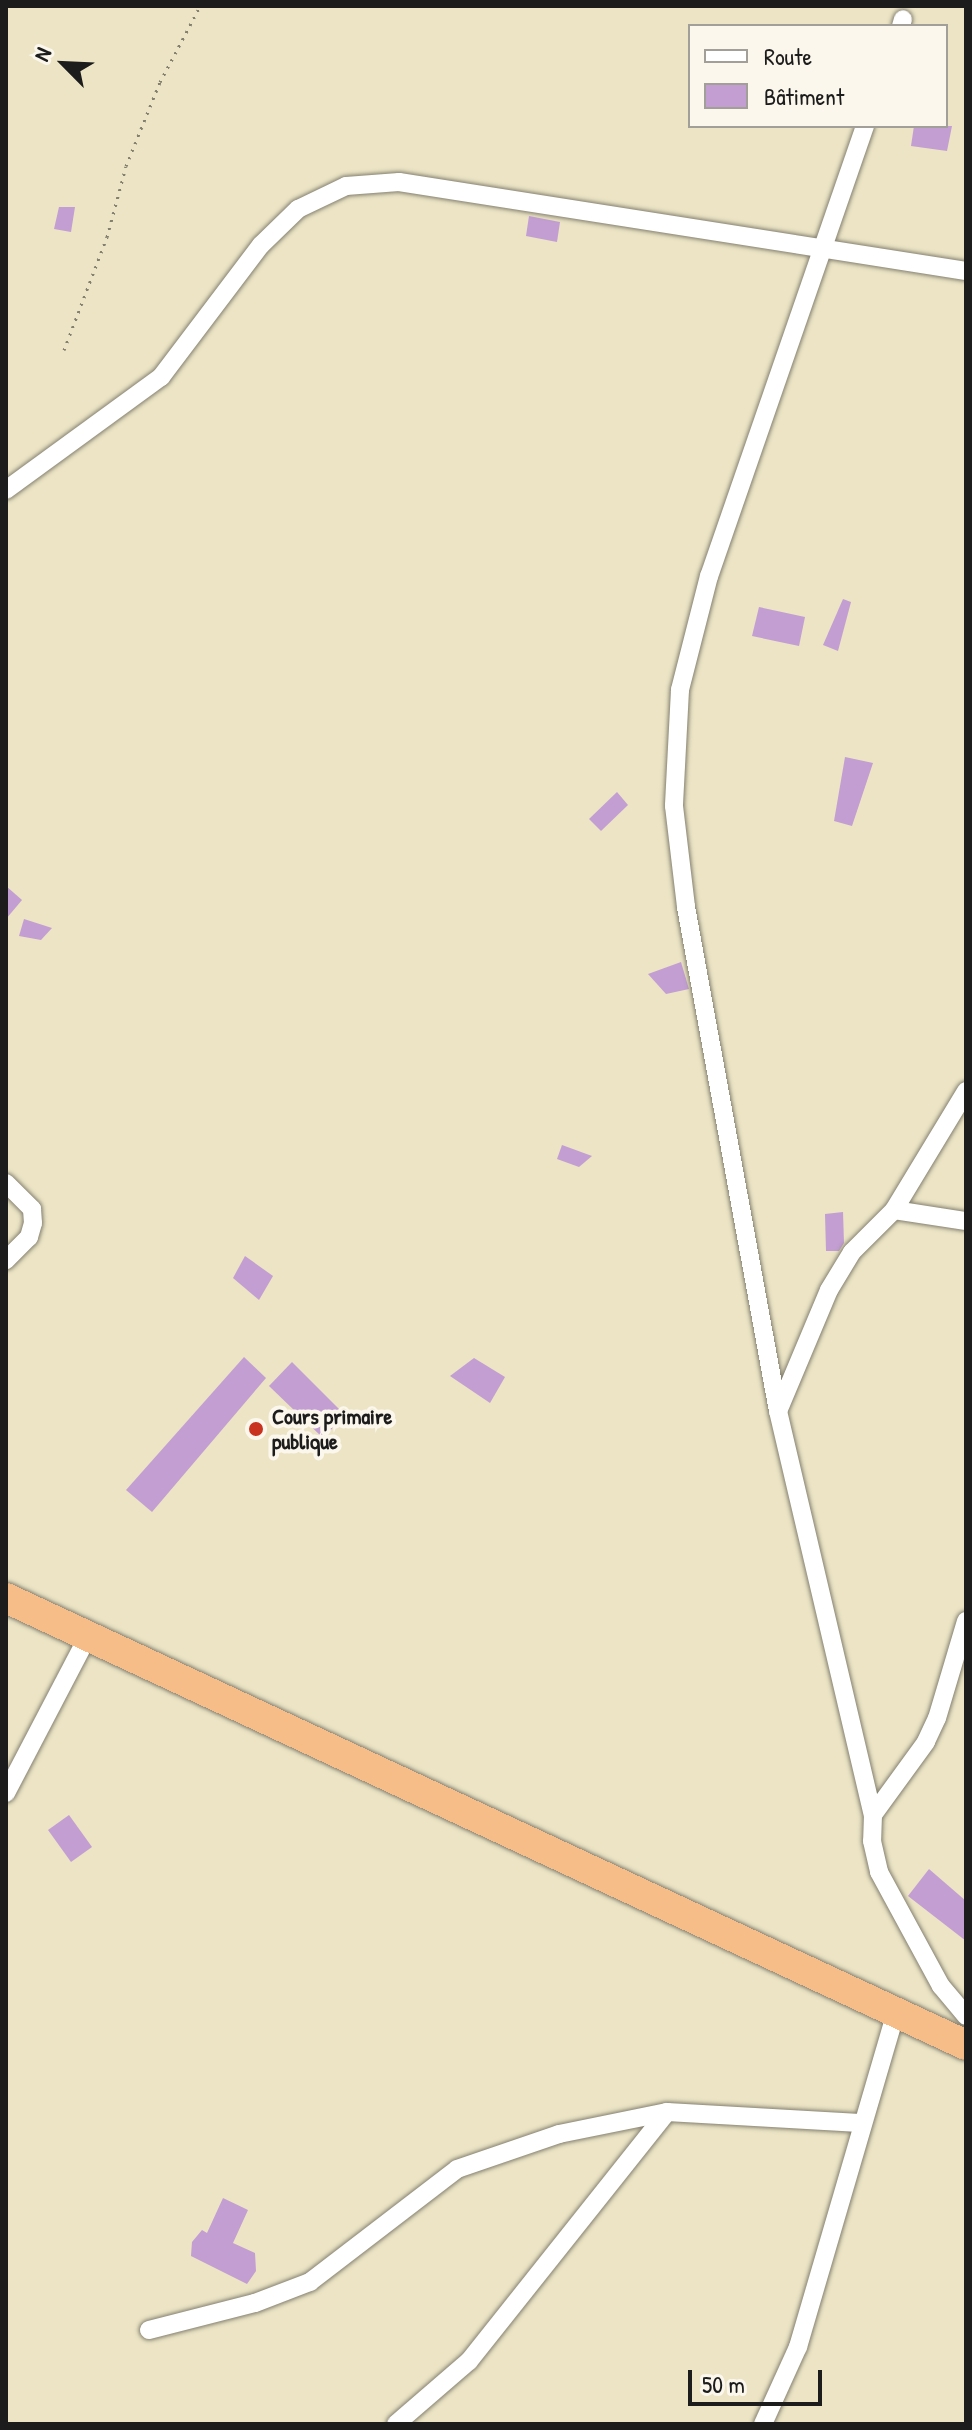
<!DOCTYPE html>
<html>
<head>
<meta charset="utf-8">
<style>
  body { margin:0 }
  #map { position:relative; width:972px; height:2430px; overflow:hidden; background:#ece4c5; font-family:"Patrick Hand",sans-serif }
  div>[style] { position:absolute }
  .building>* { inset:0; background:#c29ed2 }
  .path>* { height:3px; margin-top:-1.5px; transform-origin:0; background:repeating-linear-gradient(90deg,#848070 0 2px,transparent 0 8px) }
  .roads { filter:drop-shadow(0 0 2px #848070) drop-shadow(0 0 2px #848070) }
  .minor>* { height:18px; margin:-9px; padding:0 9px; transform-origin:9px; border-radius:9px; background:#fff }
  .trunk>* { height:30px; margin:-15px; padding:0 15px; transform-origin:15px; border-radius:15px; background:#f7bd88 }
  .dots>* { width:22px; height:22px; translate:-50% -50%; box-sizing:border-box; border:4px solid #fbf7ec; border-radius:50% }
  span { translate:-50% -50%; white-space:nowrap; text-align:center; line-height:1.15; -webkit-text-stroke:8px #fbf7ec; paint-order:stroke }
  .poi-label { font-size:22px; color:#1c1c1c; font-weight:700 }
  .left { translate:0 -50%; text-align:left }
  .frame { position:absolute; inset:0; border:8px solid #1c1c1c; pointer-events:none }
  .legend { position:absolute; left:688px; top:24px; width:260px; height:104px; box-sizing:border-box; background:#fbf7ec; border:2px solid #a29f99; margin:0; padding:10px 14px; list-style:none; font-size:24px; color:#1c1c1c }
  .legend li { display:flex; align-items:center; gap:16px; height:40px }
  .legend b { width:40px; border:2px solid #a29f99 }
  .north { position:absolute; left:24px; top:24px; width:80px; height:80px; -webkit-text-stroke:6px #fbf7ec; paint-order:stroke; rotate:294deg; font-size:22px; font-weight:700; line-height:32px; text-align:center; color:#1c1c1c }
  .north::after { content:''; display:block; margin:auto; width:28px; height:36px; background:#1c1c1c; clip-path:polygon(50% 0,100% 100%,50% 72%,0 100%) }
  .scale { position:absolute; left:688px; top:2370px; width:134px; height:36px; box-sizing:border-box; border:4px solid #1c1c1c; border-top:0; padding-left:10px; font-size:24px; line-height:28px; white-space:nowrap; color:#1c1c1c; -webkit-text-stroke:6px #fbf7ec; paint-order:stroke }
</style>
</head>
<body>
<div id="map">
  <div class="building">
    <div style="clip-path:polygon(914px 126px,952px 126px,947px 151px,911px 146px)"></div>
    <div style="clip-path:polygon(59px 207px,75px 207px,71px 232px,54px 229px)"></div>
    <div style="clip-path:polygon(529px 216px,560px 222px,557px 242px,526px 236px)"></div>
    <div style="clip-path:polygon(843px 599px,851px 602px,838px 651px,823px 645px)"></div>
    <div style="clip-path:polygon(759px 607px,805px 617px,799px 646px,752px 636px)"></div>
    <div style="clip-path:polygon(845px 757px,873px 763px,852px 826px,834px 821px)"></div>
    <div style="clip-path:polygon(617px 792px,628px 805px,601px 831px,589px 819px)"></div>
    <div style="clip-path:polygon(6px 886px,22px 900px,6px 919px)"></div>
    <div style="clip-path:polygon(24px 919px,52px 928px,41px 940px,19px 936px)"></div>
    <div style="clip-path:polygon(681px 962px,689px 989px,666px 994px,648px 974px)"></div>
    <div style="clip-path:polygon(562px 1145px,592px 1156px,579px 1167px,557px 1159px)"></div>
    <div style="clip-path:polygon(843px 1212px,844px 1243px,839px 1251px,826px 1251px,825px 1214px)"></div>
    <div style="clip-path:polygon(245px 1256px,273px 1276px,259px 1300px,233px 1278px)"></div>
    <div style="clip-path:polygon(244px 1357px,266px 1378px,152px 1512px,126px 1490px)"></div>
    <div style="clip-path:polygon(474px 1358px,505px 1377px,490px 1403px,450px 1376px)"></div>
    <div style="clip-path:polygon(292px 1362px,345px 1415px,323px 1438px,269px 1386px)"></div>
    <div style="clip-path:polygon(69px 1815px,92px 1847px,71px 1862px,48px 1830px)"></div>
    <div style="clip-path:polygon(929px 1869px,966px 1901px,966px 1941px,908px 1896px)"></div>
    <div style="clip-path:polygon(223px 2198px,248px 2210px,233px 2243px,255px 2253px,256px 2271px,247px 2284px,191px 2256px,192px 2242px,202px 2230px,207px 2233px)"></div>
  </div>
  <div class="path">
    <div style="left:64px;top:350px;width:121px;rotate:-69.2deg"></div>
    <div style="left:107px;top:237px;width:73px;rotate:-75deg"></div>
    <div style="left:126px;top:166px;width:91px;rotate:-68deg"></div>
    <div style="left:160px;top:82px;width:86px;rotate:-62.2deg"></div>
  </div>
  <div class="roads">
    <div class="minor">
      <div style="left:901px;top:26px;width:7px;rotate:-74deg"></div>
      <div style="left:865px;top:126px;width:476px;rotate:109.1deg"></div>
      <div style="left:709px;top:576px;width:118px;rotate:104.3deg"></div>
      <div style="left:680px;top:690px;width:116px;rotate:93deg"></div>
      <div style="left:674px;top:806px;width:102px;rotate:83.2deg"></div>
      <div style="left:686px;top:907px;width:512px;rotate:79.66deg"></div>
      <div style="left:778px;top:1411px;width:415px;rotate:76.8deg"></div>
      <div style="left:6px;top:490px;width:192px;rotate:-36.1deg"></div>
      <div style="left:161px;top:377px;width:166px;rotate:-52.9deg"></div>
      <div style="left:261px;top:245px;width:52px;rotate:-44.2deg"></div>
      <div style="left:298px;top:209px;width:53px;rotate:-25.6deg"></div>
      <div style="left:346px;top:186px;width:53px;rotate:-4.3deg"></div>
      <div style="left:399px;top:182px;width:574px;rotate:8.92deg"></div>
      <div style="left:6px;top:1183px;width:37px;rotate:45deg"></div>
      <div style="left:32px;top:1209px;width:14px;rotate:86deg"></div>
      <div style="left:33px;top:1223px;width:15px;rotate:106deg"></div>
      <div style="left:29px;top:1237px;width:33px;rotate:135deg"></div>
      <div style="left:894px;top:1210px;width:73px;rotate:8.7deg"></div>
      <div style="left:779px;top:1409px;width:129px;rotate:-67.2deg"></div>
      <div style="left:829px;top:1290px;width:44px;rotate:-58.8deg"></div>
      <div style="left:852px;top:1252px;width:59px;rotate:-45deg"></div>
      <div style="left:894px;top:1210px;width:139px;rotate:-58.8deg"></div>
      <div style="left:966px;top:1621px;width:101px;rotate:106.6deg"></div>
      <div style="left:937px;top:1718px;width:26px;rotate:115deg"></div>
      <div style="left:926px;top:1742px;width:90px;rotate:126deg"></div>
      <div style="left:873px;top:1815px;width:26px;rotate:92deg"></div>
      <div style="left:872px;top:1841px;width:32px;rotate:77deg"></div>
      <div style="left:879px;top:1872px;width:130px;rotate:61.5deg"></div>
      <div style="left:941px;top:1986px;width:39px;rotate:50deg"></div>
      <div style="left:6px;top:1793px;width:175px;rotate:-62.4deg"></div>
      <div style="left:149px;top:2330px;width:109px;rotate:-14.3deg"></div>
      <div style="left:255px;top:2303px;width:59px;rotate:-20.9deg"></div>
      <div style="left:310px;top:2282px;width:185px;rotate:-37.5deg"></div>
      <div style="left:457px;top:2169px;width:108px;rotate:-18.9deg"></div>
      <div style="left:559px;top:2134px;width:110px;rotate:-11.5deg"></div>
      <div style="left:667px;top:2112px;width:193px;rotate:3.3deg"></div>
      <div style="left:396px;top:2424px;width:96px;rotate:-40.8deg"></div>
      <div style="left:469px;top:2361px;width:318px;rotate:-51.5deg"></div>
      <div style="left:763px;top:2424px;width:85px;rotate:-65.6deg"></div>
      <div style="left:798px;top:2347px;width:350px;rotate:-73.7deg"></div>
    </div>
    <div class="trunk">
      <div style="left:6px;top:1598px;width:1059px;rotate:24.97deg"></div>
    </div>
  </div>
  <div class="dots">
    <div style="left:256px;top:1429px;background:#c8321e"></div>
  </div>
  <div class="poi-label">
    <span class="left" style="left:272px;top:1429px">Cours primaire<br>publique</span>
  </div>
  <div class="frame"></div>
  <ul class="legend">
  <li><b style="height:10px;background:#fff"></b>Route</li>
  <li><b style="height:22px;background:#c29ed2"></b>Bâtiment</li>
  </ul>
  <div class="north">N</div>
  <div class="scale">50 m</div>
</div>
</body>
</html>
